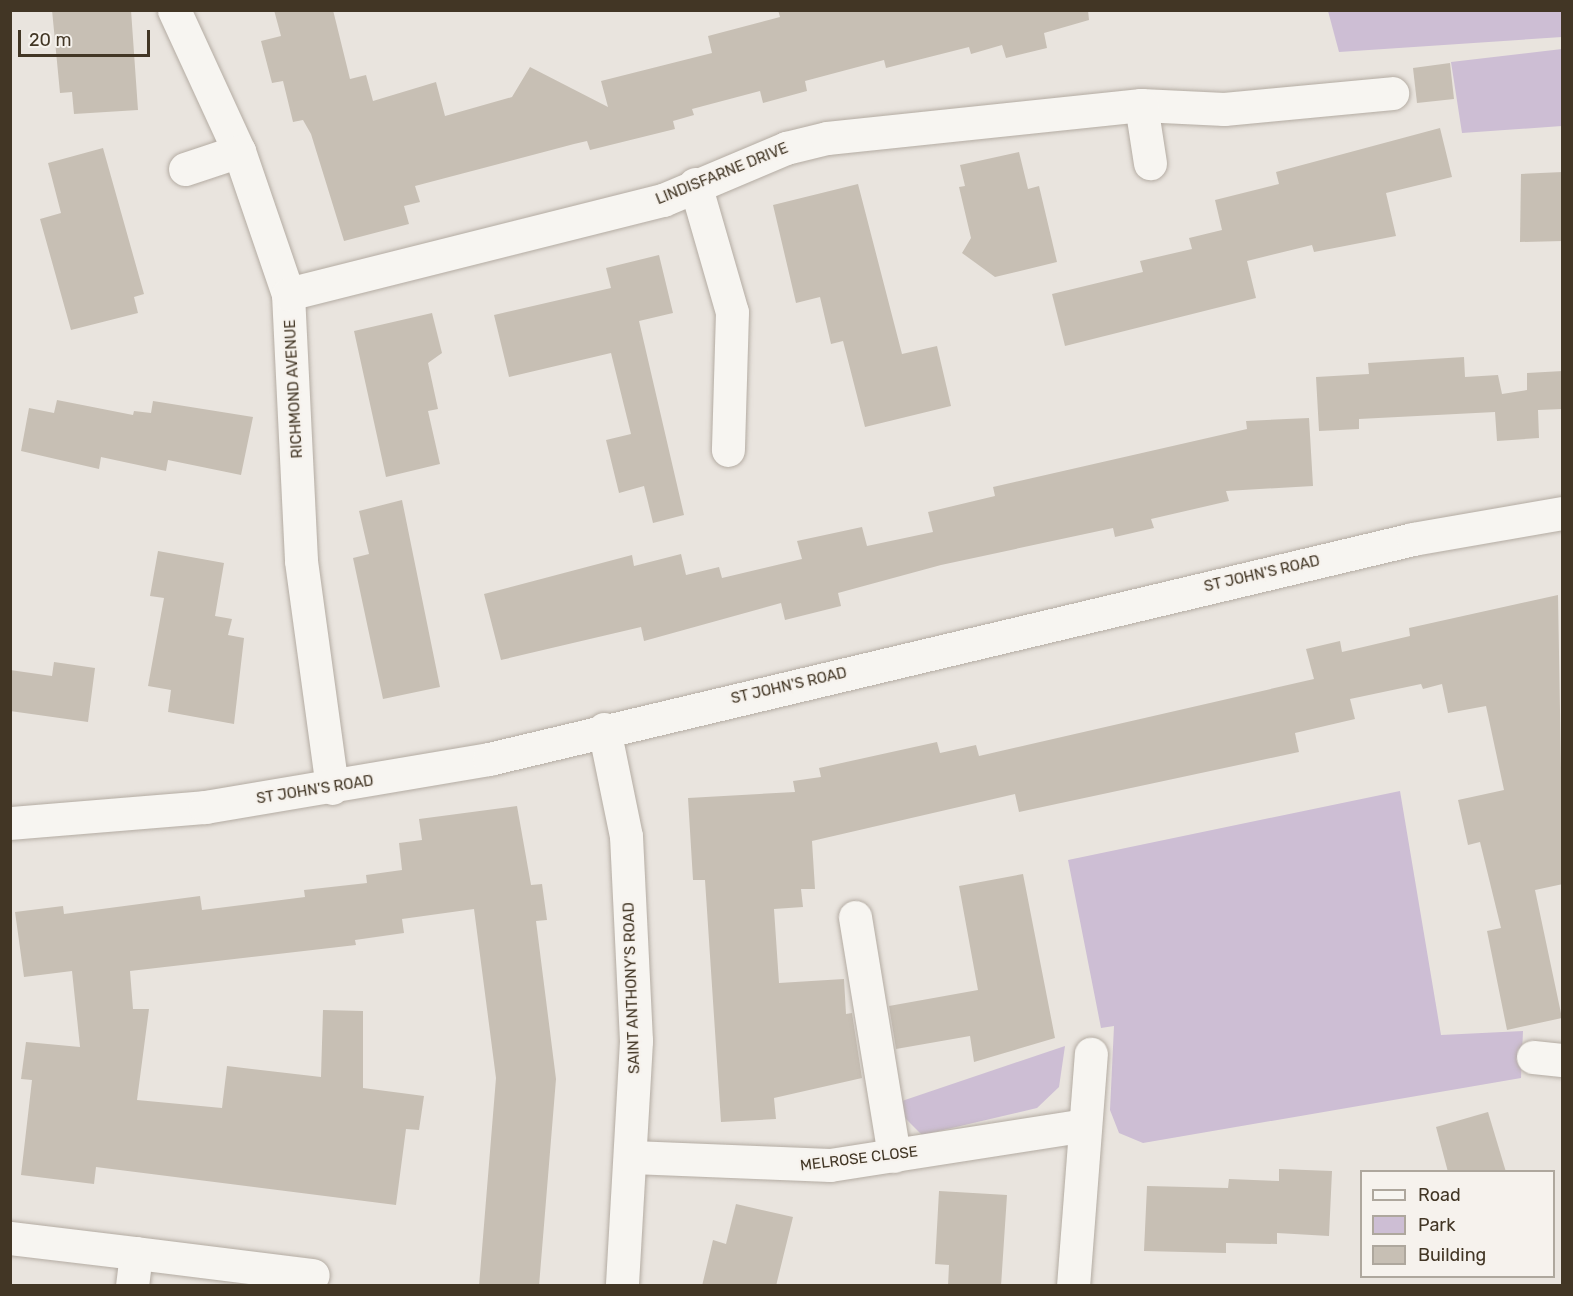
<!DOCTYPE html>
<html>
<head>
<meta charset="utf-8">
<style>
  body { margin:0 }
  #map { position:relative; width:1573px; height:1296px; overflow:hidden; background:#e9e4de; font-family:Rubik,sans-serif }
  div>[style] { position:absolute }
  .green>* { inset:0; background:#cdbed4 }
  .building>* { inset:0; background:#c7bfb4 }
  .roads { filter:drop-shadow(0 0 2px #b4aca3) drop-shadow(0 0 2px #b4aca3) }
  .minor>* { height:33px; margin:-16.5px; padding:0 16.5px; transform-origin:16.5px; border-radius:16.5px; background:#f7f5f1 }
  span { translate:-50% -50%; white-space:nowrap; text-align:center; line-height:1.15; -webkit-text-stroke:4.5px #f6f2ed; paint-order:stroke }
  .street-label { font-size:15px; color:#423625 }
  .frame { position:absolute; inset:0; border:12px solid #423625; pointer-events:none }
  .legend { position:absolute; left:1360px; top:1170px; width:195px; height:108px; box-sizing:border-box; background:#f6f2ed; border:2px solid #aea79d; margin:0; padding:8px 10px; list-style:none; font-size:18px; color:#423625 }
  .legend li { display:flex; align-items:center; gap:12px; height:30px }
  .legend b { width:30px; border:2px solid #aea79d }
  .scale { position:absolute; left:18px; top:30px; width:132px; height:27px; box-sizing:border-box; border:3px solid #423625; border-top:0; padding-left:8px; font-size:18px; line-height:21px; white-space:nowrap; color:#423625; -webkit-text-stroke:4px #f6f2ed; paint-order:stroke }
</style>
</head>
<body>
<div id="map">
  <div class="green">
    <div style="clip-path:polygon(1328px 11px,1562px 11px,1562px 37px,1339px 52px)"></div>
    <div style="clip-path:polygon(1562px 49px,1562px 126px,1462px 133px,1451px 62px)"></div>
    <div style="clip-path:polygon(1400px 791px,1441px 1035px,1523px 1031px,1521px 1078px,1143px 1143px,1119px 1133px,1110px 1110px,1114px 1026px,1101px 1028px,1068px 860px)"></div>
    <div style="clip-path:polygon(1065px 1046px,1059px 1087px,1037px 1108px,922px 1135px,906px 1119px,899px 1102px)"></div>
  </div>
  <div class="building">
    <div style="clip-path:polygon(52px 10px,131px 10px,138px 110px,74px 114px,72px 92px,60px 93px)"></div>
    <div style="clip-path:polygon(274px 10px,333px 10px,350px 79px,366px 75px,373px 101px,436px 82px,445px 116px,512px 97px,530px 67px,608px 107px,601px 81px,712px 53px,708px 36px,780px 17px,778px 10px,1088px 10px,1089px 20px,1044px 33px,1047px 48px,1006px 58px,1002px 45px,971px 54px,969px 47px,886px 68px,884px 60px,805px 81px,807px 91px,763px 103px,760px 91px,692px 109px,694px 115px,673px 121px,675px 129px,590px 150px,587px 141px,574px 144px,415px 186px,420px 202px,404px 206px,409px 224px,344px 241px,311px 134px,303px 120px,293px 122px,283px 81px,272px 83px,261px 41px,281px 36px)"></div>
    <div style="clip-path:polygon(1450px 63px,1454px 99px,1417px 103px,1413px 68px)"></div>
    <div style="clip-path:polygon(1440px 128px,1452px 177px,1386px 193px,1396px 236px,1314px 252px,1312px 245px,1247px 261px,1256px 298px,1065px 346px,1052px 294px,1143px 272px,1140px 261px,1192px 249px,1189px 238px,1222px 230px,1215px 200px,1279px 184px,1276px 172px)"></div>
    <div style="clip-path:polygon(103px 148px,144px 294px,134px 297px,138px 313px,71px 330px,40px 219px,61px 213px,48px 163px)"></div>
    <div style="clip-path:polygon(1019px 152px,1028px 189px,1039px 186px,1057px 262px,995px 277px,962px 253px,971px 238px,959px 187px,965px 186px,960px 165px)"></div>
    <div style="clip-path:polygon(1563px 172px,1563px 241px,1520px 242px,1521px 174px)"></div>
    <div style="clip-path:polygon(858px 184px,902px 354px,937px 346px,951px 406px,865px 427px,843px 341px,831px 344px,820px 297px,796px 303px,773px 205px)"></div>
    <div style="clip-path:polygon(659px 255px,673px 313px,639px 321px,684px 515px,653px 523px,644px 486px,619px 493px,606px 440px,631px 434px,611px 353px,509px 377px,494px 315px,611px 288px,606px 268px)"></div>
    <div style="clip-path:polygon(432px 313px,442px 353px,428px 363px,438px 409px,428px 411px,440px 464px,386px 477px,354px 331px)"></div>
    <div style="clip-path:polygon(1464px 357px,1465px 377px,1498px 375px,1502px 394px,1527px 390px,1527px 373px,1563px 371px,1563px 409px,1538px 410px,1539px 438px,1497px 441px,1495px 412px,1359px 419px,1359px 429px,1319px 431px,1316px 377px,1369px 374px,1368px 363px)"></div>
    <div style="clip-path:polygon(57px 400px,133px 415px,134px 411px,151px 413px,153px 401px,253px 417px,241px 475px,168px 460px,166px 471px,101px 457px,99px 469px,21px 451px,29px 408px,54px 413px)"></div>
    <div style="clip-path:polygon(1309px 418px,1313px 486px,1226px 491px,1229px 501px,1151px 519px,1154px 528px,1115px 537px,1113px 528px,941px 565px,838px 593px,841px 606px,785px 620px,781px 603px,644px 641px,641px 627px,501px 660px,484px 594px,632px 555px,634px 566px,681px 554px,686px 575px,719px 567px,722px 578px,802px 559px,797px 541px,862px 527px,867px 546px,933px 532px,928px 512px,995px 496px,993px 487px,1247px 429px,1246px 421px)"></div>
    <div style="clip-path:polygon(402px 500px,440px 687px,383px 699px,353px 558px,369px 554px,359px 511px)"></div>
    <div style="clip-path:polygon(158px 551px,224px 563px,215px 616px,232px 619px,228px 635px,244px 638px,234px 724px,168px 712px,171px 690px,148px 686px,164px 598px,150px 596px)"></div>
    <div style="clip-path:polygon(1558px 595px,1563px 884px,1535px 890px,1562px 1018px,1507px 1030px,1487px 931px,1501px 928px,1480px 842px,1468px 845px,1458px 800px,1504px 790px,1486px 706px,1448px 713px,1442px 684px,1423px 689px,1421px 684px,1350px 699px,1355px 719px,1295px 733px,1299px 752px,1019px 812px,1015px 794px,812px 841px,815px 889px,801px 889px,803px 907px,774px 909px,779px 983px,844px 979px,846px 1014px,852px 1013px,862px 1078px,774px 1098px,776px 1119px,721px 1122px,705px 880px,693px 880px,688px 798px,795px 792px,793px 781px,821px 777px,819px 768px,937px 742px,940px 753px,976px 745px,979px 756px,1314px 679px,1306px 649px,1340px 641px,1342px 652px,1410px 636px,1409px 628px)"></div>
    <div style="clip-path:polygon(54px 662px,95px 668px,88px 722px,10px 711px,10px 670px,52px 676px)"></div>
    <div style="clip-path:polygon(517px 806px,531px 885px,542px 884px,547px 920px,536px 921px,556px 1079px,539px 1286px,479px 1286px,496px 1078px,474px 909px,402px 919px,404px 933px,355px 940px,356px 945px,130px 971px,133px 1009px,149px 1009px,137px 1100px,222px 1108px,227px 1066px,321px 1077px,323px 1010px,363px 1011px,363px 1088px,424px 1096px,419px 1130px,406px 1129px,396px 1205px,96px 1167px,94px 1184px,21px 1175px,32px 1080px,21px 1079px,26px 1042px,80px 1047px,72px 971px,24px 977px,15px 912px,63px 906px,64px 914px,200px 896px,202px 910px,305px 897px,304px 890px,367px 883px,366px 875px,402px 870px,399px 843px,422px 840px,419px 819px)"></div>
    <div style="clip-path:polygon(1023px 874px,1055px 1038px,974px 1062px,970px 1036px,896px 1049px,889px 1006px,978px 990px,959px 886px)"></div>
    <div style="clip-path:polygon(1488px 1112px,1506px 1172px,1448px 1172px,1436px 1127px)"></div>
    <div style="clip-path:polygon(1279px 1169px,1332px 1171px,1329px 1236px,1277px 1233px,1277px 1244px,1226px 1243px,1226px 1253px,1144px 1251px,1147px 1186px,1228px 1188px,1229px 1179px,1279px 1181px)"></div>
    <div style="clip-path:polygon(939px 1191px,1007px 1195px,1001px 1286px,948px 1286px,949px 1265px,935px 1264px)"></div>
    <div style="clip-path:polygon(736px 1204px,793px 1217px,776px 1286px,702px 1286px,713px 1240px,726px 1244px)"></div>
  </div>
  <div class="roads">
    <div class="minor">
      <div style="left:174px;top:10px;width:155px;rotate:65.3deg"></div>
      <div style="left:239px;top:151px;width:151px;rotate:71.1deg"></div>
      <div style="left:288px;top:294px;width:267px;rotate:87.2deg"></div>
      <div style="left:301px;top:561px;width:229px;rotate:82.2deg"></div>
      <div style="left:1141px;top:105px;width:83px;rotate:2.8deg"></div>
      <div style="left:1224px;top:109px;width:169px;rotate:-5.4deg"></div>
      <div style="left:185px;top:169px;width:57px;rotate:-18.4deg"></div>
      <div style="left:695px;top:184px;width:133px;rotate:73.9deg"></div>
      <div style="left:732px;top:312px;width:138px;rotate:91.7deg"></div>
      <div style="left:288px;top:294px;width:387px;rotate:-14.1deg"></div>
      <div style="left:663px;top:200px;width:134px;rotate:-22.9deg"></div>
      <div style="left:786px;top:148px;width:42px;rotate:-13.7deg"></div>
      <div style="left:827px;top:138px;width:316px;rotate:-6deg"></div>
      <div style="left:1141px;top:105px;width:59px;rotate:81.2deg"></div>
      <div style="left:604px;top:729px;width:109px;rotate:78.4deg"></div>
      <div style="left:626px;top:836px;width:205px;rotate:87.2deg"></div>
      <div style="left:636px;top:1041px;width:245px;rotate:93.3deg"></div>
      <div style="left:10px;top:823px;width:196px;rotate:-4.7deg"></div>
      <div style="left:205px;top:807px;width:288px;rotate:-9.6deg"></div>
      <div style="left:489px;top:759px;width:950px;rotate:-13.39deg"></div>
      <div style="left:1413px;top:539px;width:151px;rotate:-9.9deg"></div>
      <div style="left:855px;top:917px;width:242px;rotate:80.7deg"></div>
      <div style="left:1533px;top:1057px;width:29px;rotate:6deg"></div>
      <div style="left:632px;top:1157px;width:198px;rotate:2.3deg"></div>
      <div style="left:830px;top:1165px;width:258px;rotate:-8.9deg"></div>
      <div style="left:10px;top:1238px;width:127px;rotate:6.8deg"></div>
      <div style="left:132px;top:1286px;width:33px;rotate:-83deg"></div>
      <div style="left:136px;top:1253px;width:178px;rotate:7.1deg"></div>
      <div style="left:1073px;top:1286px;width:233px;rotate:-85.6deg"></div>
    </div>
  </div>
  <div class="street-label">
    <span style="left:722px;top:174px;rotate:-22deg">LINDISFARNE DRIVE</span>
    <span style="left:294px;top:389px;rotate:-93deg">RICHMOND AVENUE</span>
    <span style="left:1262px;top:574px;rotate:-13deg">ST JOHN'S ROAD</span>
    <span style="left:789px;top:686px;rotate:-13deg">ST JOHN'S ROAD</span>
    <span style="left:315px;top:790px;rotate:-9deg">ST JOHN'S ROAD</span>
    <span style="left:632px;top:988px;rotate:-92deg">SAINT ANTHONY'S ROAD</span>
    <span style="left:859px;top:1159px;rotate:-7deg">MELROSE CLOSE</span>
  </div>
  <div class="frame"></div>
  <ul class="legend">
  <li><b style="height:8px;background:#f7f5f1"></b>Road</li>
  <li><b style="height:16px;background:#cdbed4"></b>Park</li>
  <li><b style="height:16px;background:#c7bfb4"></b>Building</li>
  </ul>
  <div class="scale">20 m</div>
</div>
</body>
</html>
